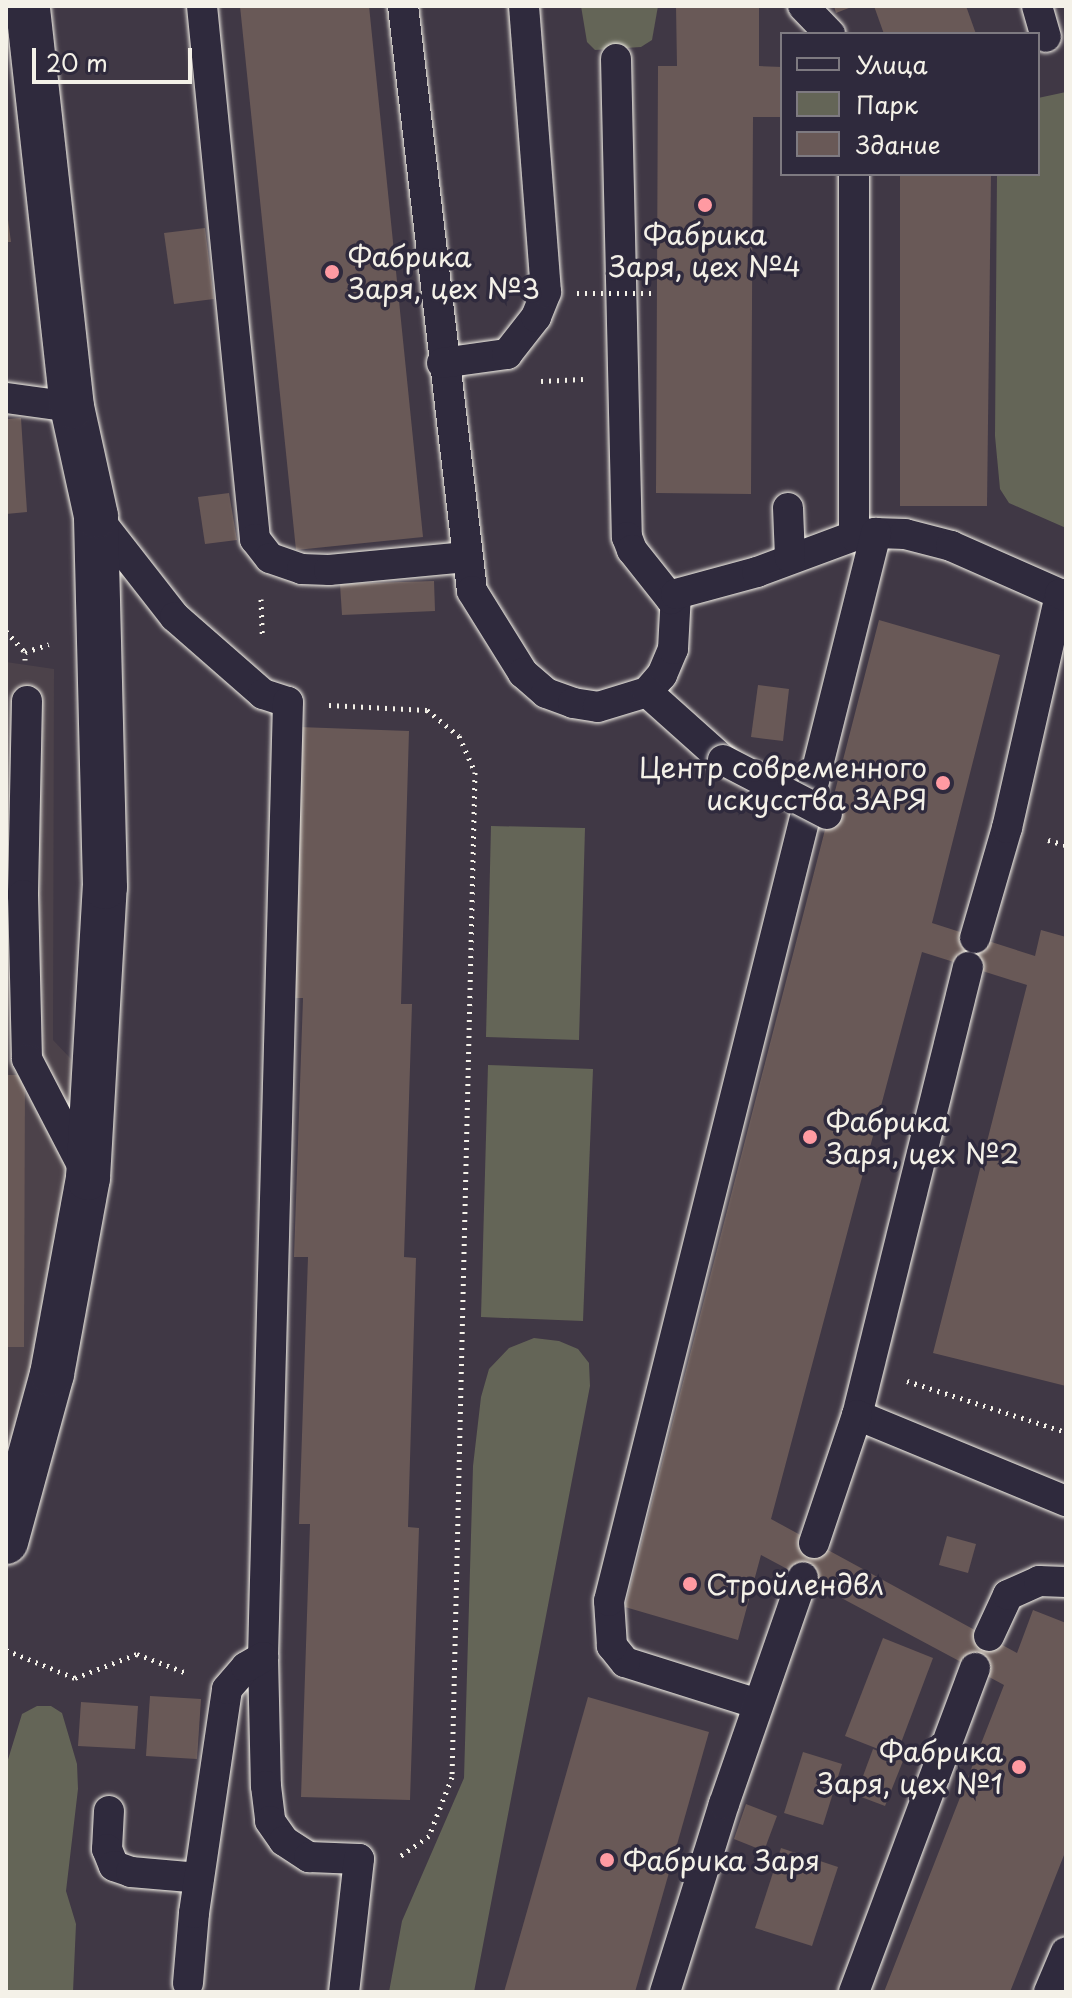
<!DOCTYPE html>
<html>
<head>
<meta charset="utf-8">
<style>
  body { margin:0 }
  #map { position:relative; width:1072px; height:1998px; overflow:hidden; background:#403845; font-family:"Playpen Sans",sans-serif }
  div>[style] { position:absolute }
  .built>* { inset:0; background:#4c424a }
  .green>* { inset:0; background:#646557 }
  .building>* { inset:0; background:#695957 }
  .path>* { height:5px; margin-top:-2.5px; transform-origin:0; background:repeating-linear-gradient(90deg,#f4f1e8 0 2px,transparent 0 8px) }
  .roads { filter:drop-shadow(0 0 2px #f4f1e8) drop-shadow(0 0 2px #f4f1e8) }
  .lane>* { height:30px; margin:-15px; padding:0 15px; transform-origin:15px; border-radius:15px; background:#2f2a3d }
  .street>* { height:44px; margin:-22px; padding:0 22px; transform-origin:22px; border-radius:22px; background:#2f2a3d }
  .path-bridge>* { height:5px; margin-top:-2.5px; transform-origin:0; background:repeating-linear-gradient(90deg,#f4f1e8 0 2px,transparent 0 8px) }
  .bridges { filter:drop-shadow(0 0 2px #f4f1e8) drop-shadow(0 0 2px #f4f1e8) }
  .lane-bridge>* { height:30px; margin:-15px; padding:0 15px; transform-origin:15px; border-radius:15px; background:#2f2a3d }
  .dots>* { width:22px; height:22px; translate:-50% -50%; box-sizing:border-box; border:4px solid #2f2a3d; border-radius:50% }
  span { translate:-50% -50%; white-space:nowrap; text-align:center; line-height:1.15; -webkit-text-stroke:7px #2f2a3d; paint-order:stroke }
  .poi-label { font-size:28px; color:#f4f1e8 }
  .left { translate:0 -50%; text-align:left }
  .right { translate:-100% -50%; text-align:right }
  .frame { position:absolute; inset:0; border:8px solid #f4f1e8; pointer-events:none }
  .legend { position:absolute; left:780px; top:32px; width:260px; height:144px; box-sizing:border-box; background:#2f2a3d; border:2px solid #7e7a81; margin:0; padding:10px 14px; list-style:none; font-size:24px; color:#f4f1e8 }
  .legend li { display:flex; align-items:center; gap:16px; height:40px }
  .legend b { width:40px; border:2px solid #7e7a81 }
  .scale { position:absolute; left:32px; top:48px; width:160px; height:36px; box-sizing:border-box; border:4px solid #f4f1e8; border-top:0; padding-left:10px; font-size:24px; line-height:28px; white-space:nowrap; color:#f4f1e8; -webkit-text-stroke:6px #2f2a3d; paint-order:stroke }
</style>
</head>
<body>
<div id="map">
  <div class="built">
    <div style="clip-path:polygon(6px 662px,54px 669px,53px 1040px,90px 1079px,6px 1534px)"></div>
  </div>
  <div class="green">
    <div style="clip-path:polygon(581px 6px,658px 6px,652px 40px,641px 47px,595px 50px,587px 42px)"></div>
    <div style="clip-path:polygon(1066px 92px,1066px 528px,1009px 503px,1000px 489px,995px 436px,997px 174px,1038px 174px,1038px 98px)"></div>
    <div style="clip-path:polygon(491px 826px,585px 828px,579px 1040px,486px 1037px)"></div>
    <div style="clip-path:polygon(488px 1065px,593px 1069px,583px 1321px,481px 1317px)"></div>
    <div style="clip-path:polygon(534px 1338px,559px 1341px,578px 1349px,589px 1363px,590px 1386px,474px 1992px,389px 1992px,402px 1921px,464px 1778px,473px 1466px,481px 1397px,489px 1369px,509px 1348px)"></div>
    <div style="clip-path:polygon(37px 1706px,51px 1706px,62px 1713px,77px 1764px,78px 1789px,66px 1891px,76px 1924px,73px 1992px,6px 1992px,6px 1766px,22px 1714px)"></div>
  </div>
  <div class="building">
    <div style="clip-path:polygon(240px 6px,369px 6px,423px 537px,296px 550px)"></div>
    <div style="clip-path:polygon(676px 6px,759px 6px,759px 66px,782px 67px,782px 117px,753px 117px,751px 494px,656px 493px,658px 66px,677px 66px)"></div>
    <div style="clip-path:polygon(834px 6px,854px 6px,836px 13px)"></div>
    <div style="clip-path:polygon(874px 6px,966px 6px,976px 34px,884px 34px)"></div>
    <div style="clip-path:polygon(900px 174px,991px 174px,987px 506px,900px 506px)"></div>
    <div style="clip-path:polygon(6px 205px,11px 242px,6px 242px)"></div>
    <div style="clip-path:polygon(205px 228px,214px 299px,174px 304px,164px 233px)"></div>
    <div style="clip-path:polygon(21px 418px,27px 512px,6px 514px,6px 419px)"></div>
    <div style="clip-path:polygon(229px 493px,237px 540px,205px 544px,198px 497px)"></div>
    <div style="clip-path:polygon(434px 581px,435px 611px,342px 615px,340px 584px)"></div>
    <div style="clip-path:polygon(879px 620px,1000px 655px,932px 923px,1035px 956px,1041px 930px,1066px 937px,1066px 1386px,933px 1353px,1027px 985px,922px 952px,771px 1519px,1017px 1653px,1033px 1610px,1066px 1623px,1066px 1850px,1010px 1992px,884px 1992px,1004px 1685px,761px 1555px,738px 1640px,625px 1607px)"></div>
    <div style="clip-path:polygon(758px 685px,789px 689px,783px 741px,751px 737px)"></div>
    <div style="clip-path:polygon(299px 727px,409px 731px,401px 1004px,412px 1004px,404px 1257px,416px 1258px,408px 1527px,419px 1528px,410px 1800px,301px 1797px,310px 1524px,299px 1524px,308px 1257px,294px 1257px,303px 998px,290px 998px)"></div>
    <div style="clip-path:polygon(6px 1075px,25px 1075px,24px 1347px,6px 1347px)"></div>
    <div style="clip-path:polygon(947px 1536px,976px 1544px,968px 1573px,939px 1565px)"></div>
    <div style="clip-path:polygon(883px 1638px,933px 1658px,896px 1756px,845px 1736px)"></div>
    <div style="clip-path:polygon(150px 1696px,201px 1699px,197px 1759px,146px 1756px)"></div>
    <div style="clip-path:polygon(588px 1697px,709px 1732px,635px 1992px,504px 1992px)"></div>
    <div style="clip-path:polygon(81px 1702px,138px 1706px,135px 1749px,78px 1746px)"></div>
    <div style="clip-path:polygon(873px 1749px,903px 1761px,885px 1806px,856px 1795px)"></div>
    <div style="clip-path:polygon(803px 1752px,842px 1764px,823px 1825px,784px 1813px)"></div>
    <div style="clip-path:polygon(746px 1804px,777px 1816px,764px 1851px,734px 1839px)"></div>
    <div style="clip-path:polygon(781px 1848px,838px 1867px,812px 1946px,755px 1928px)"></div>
  </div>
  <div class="path">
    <div style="left:541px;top:381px;width:42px;rotate:-2.7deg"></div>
    <div style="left:261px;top:599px;width:38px;rotate:88deg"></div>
    <div style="left:6px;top:631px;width:28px;rotate:48deg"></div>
    <div style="left:25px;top:660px;width:8px;rotate:-90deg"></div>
    <div style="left:25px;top:652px;width:25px;rotate:-18deg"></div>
    <div style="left:329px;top:705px;width:98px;rotate:2.9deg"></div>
    <div style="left:427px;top:710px;width:41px;rotate:39.1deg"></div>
    <div style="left:459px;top:736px;width:39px;rotate:66deg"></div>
    <div style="left:475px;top:772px;width:1005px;rotate:91.31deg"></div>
    <div style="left:452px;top:1777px;width:63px;rotate:111.3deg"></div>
    <div style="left:429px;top:1836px;width:35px;rotate:145deg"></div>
    <div style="left:1048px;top:840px;width:19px;rotate:16deg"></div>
    <div style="left:907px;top:1381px;width:167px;rotate:17.8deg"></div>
    <div style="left:6px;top:1650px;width:74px;rotate:22.1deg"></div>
    <div style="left:75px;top:1678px;width:66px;rotate:-21.2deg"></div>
    <div style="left:137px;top:1654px;width:53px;rotate:20.8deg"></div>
  </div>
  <div class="roads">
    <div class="lane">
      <div style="left:202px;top:6px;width:536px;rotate:84.32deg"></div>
      <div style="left:255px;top:539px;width:24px;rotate:52deg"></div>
      <div style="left:270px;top:558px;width:34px;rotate:19deg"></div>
      <div style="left:302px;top:569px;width:27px;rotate:2deg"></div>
      <div style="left:329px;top:570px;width:138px;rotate:-5.4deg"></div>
      <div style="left:403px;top:6px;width:589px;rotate:83.27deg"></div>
      <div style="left:472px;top:591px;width:97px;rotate:58.1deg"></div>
      <div style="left:523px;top:673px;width:30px;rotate:41deg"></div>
      <div style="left:546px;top:693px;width:29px;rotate:20deg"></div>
      <div style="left:573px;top:703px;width:25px;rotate:9deg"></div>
      <div style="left:598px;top:707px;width:51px;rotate:-17deg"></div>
      <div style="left:647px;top:692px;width:23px;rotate:-49deg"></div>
      <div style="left:662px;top:675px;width:28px;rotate:-67deg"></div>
      <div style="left:673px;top:649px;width:55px;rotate:-86.9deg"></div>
      <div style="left:803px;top:6px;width:39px;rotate:46deg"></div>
      <div style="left:1037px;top:6px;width:32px;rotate:74deg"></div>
      <div style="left:616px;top:59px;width:478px;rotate:88.7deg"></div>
      <div style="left:627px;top:537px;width:14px;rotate:69deg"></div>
      <div style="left:632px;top:550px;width:63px;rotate:51.5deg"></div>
      <div style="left:671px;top:599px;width:7px;rotate:-45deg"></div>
      <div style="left:676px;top:594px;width:84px;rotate:-15.2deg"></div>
      <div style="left:757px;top:572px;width:103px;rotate:-20.4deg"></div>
      <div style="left:854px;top:536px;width:22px;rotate:-8deg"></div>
      <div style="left:876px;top:533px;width:29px;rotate:2deg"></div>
      <div style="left:905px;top:534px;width:48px;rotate:14.6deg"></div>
      <div style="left:951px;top:546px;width:119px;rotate:23.8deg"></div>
      <div style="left:442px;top:363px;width:66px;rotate:-7.9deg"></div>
      <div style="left:507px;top:354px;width:47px;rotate:-51.9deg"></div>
      <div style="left:536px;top:317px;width:27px;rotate:-68deg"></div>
      <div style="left:546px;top:292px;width:287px;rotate:-94.4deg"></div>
      <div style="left:6px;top:398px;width:67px;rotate:7.8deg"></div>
      <div style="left:788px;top:508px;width:50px;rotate:87.7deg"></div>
      <div style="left:96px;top:516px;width:128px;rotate:52deg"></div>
      <div style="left:175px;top:617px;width:117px;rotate:41.2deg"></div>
      <div style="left:263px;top:694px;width:26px;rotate:18deg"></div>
      <div style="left:288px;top:702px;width:955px;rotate:91.5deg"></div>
      <div style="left:263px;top:1657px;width:129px;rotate:88.7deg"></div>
      <div style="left:266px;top:1786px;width:35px;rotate:83deg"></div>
      <div style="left:270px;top:1821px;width:24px;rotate:55deg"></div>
      <div style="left:284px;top:1841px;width:30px;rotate:33deg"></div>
      <div style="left:309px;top:1857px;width:50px;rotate:2.3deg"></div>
      <div style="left:359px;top:1859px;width:134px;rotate:96.4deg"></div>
      <div style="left:854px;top:536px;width:362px;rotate:-90deg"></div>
      <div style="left:647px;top:692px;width:102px;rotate:41.8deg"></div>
      <div style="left:27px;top:701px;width:194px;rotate:91.2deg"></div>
      <div style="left:23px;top:895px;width:164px;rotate:88.6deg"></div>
      <div style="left:27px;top:1059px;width:128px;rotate:62.6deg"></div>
      <div style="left:975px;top:938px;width:115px;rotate:-73.8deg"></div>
      <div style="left:1007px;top:828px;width:240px;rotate:-77.2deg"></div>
      <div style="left:1060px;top:594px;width:6px;rotate:18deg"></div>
      <div style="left:968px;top:967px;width:462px;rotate:103.9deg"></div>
      <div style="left:857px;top:1415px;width:226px;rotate:22.4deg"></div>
      <div style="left:814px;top:1543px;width:135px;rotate:-71.4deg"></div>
      <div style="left:989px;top:1636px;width:45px;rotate:-65.1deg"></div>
      <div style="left:1008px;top:1595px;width:34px;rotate:-24deg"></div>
      <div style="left:1039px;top:1581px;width:27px;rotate:2deg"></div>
      <div style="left:758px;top:1704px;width:139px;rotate:-162.5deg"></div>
      <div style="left:625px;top:1662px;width:21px;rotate:-129deg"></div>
      <div style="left:612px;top:1646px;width:45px;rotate:-93.8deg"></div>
      <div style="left:609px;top:1601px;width:1101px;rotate:-75.96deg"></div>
      <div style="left:109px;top:1811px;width:38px;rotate:93deg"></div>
      <div style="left:107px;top:1849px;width:18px;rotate:68deg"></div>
      <div style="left:114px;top:1866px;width:18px;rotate:19deg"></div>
      <div style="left:131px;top:1872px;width:68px;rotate:5deg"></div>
      <div style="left:188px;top:1983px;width:70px;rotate:-85.1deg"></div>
      <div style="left:194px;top:1913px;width:226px;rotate:-81.6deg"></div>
      <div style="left:227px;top:1689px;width:29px;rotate:-49deg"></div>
      <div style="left:246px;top:1667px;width:20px;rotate:-30deg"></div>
      <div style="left:665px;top:1992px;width:197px;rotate:-72.6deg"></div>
      <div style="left:724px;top:1804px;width:240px;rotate:-70.8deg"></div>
      <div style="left:854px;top:1992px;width:346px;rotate:-69.5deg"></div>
      <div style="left:1049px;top:1992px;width:43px;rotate:-67deg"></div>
    </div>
    <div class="street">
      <div style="left:6px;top:1542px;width:174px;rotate:-74.7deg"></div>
      <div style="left:52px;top:1374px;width:199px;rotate:-79.6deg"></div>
      <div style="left:88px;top:1178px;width:291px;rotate:-86.7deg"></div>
      <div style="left:105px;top:887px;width:371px;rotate:-91.4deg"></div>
      <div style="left:96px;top:516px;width:112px;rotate:-102.4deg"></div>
      <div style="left:72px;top:407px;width:403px;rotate:-96.3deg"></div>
    </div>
  </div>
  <div class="path-bridge">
    <div style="left:577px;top:293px;width:80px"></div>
  </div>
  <div class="bridges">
    <div class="lane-bridge">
      <div style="left:723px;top:760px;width:117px;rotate:27.4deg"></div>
    </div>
  </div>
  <div class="dots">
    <div style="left:705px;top:205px;background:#ff9aa2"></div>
    <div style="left:332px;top:272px;background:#ff9aa2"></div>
    <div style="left:943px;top:783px;background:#ff9aa2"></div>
    <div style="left:810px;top:1137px;background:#ff9aa2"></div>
    <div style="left:690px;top:1584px;background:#ff9aa2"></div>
    <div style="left:1019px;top:1767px;background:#ff9aa2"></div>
    <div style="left:607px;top:1860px;background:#ff9aa2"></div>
  </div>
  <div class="poi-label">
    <span style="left:705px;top:250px">Фабрика<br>Заря, цех №4</span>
    <span class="left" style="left:348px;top:272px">Фабрика<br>Заря, цех №3</span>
    <span class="right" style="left:927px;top:783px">Центр современного<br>искусства ЗАРЯ</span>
    <span class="left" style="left:826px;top:1137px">Фабрика<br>Заря, цех №2</span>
    <span class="left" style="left:706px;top:1584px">Стройлендвл</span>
    <span class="right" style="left:1003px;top:1767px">Фабрика<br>Заря, цех №1</span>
    <span class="left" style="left:623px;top:1860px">Фабрика Заря</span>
  </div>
  <div class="frame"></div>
  <ul class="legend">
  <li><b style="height:10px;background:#2f2a3d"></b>Улица</li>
  <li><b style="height:22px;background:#646557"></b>Парк</li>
  <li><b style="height:22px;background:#695957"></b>Здание</li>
  </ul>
  <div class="scale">20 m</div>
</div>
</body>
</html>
